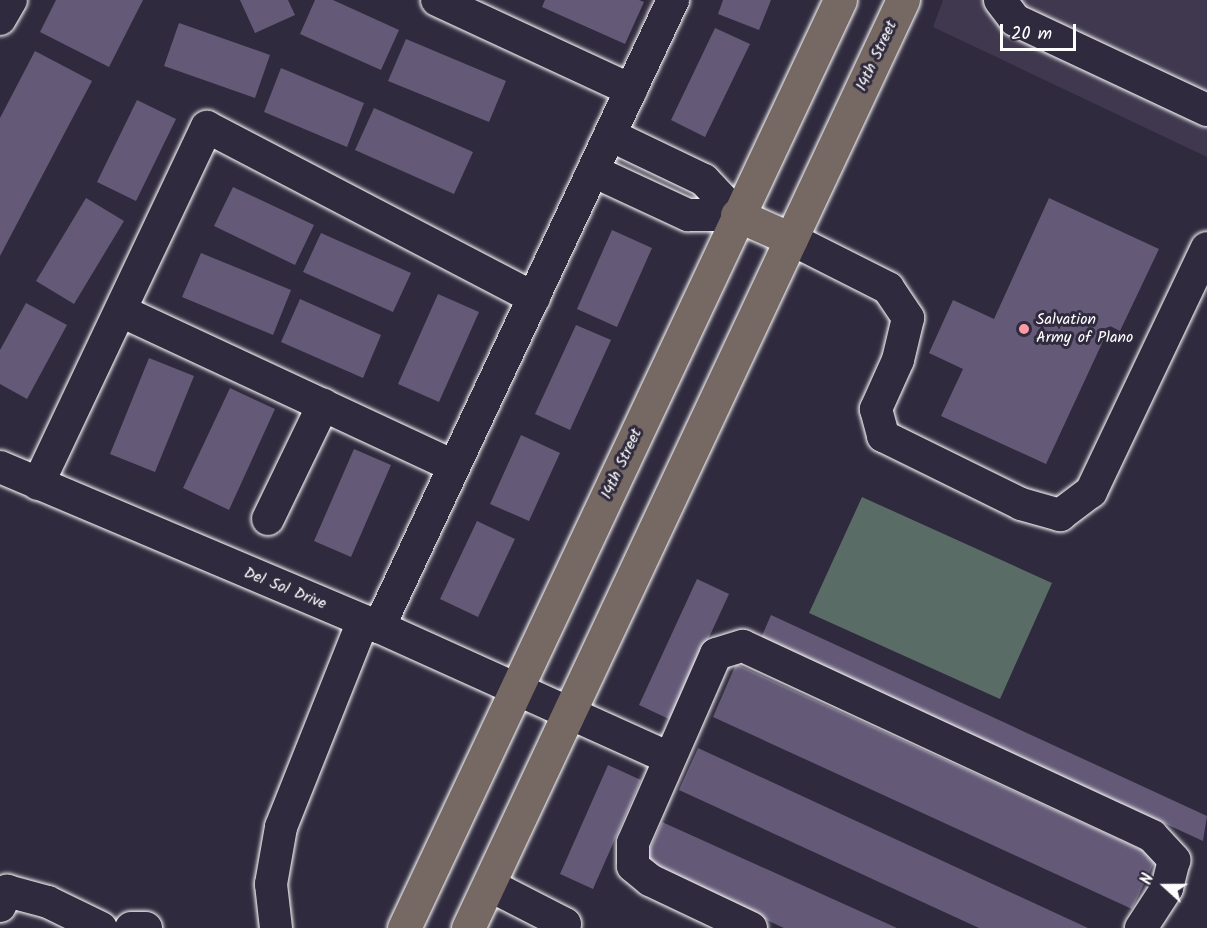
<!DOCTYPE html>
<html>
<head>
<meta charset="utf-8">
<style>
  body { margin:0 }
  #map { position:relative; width:1207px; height:928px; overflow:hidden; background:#2f2a3d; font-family:Kalam,sans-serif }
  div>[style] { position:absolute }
  .built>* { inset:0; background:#3f384e }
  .green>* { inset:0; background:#596c65 }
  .building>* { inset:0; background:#645a77 }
  .roads { filter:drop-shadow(0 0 2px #fff) drop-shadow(0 0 2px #fff) }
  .minor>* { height:32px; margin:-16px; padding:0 16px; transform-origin:16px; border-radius:16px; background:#2f2a3d }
  .major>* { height:33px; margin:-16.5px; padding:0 16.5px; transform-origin:16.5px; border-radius:16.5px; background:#766964 }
  .dots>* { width:16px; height:16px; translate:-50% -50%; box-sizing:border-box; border:3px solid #2f2a3d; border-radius:50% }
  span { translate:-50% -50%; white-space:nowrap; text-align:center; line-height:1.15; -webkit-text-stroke:6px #2f2a3d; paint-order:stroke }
  .street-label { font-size:16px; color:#fff }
  .poi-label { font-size:16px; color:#fff }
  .left { translate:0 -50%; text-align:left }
  .north { position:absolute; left:1135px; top:856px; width:60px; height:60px; -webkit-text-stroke:4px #2f2a3d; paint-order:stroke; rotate:291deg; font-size:16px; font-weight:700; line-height:24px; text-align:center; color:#fff }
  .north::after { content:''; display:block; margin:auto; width:21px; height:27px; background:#fff; clip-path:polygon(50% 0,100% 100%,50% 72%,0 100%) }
  .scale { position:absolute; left:1000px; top:24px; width:76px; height:27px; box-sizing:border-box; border:3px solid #fff; border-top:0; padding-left:8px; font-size:18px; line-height:21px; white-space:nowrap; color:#fff; -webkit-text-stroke:4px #2f2a3d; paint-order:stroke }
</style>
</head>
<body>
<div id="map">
  <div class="built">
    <div style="clip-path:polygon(943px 0,1207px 0,1207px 157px,933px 27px)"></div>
  </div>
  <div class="green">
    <div style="clip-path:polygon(862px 497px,1052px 583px,1000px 699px,809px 613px)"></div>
  </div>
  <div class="building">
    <div style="clip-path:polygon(56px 0,143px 0,109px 67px,40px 32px)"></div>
    <div style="clip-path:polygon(240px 0,288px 0,295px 15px,255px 33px)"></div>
    <div style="clip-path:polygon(315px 0,333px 0,399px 30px,381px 70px,300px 34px)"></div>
    <div style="clip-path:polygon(545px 0,639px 0,644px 2px,625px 44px,542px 7px)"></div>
    <div style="clip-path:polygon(723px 0,771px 0,759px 30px,718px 14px)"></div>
    <div style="clip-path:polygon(179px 23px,270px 55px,255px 98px,164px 66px)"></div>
    <div style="clip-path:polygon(715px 28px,750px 44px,705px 137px,671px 120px)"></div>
    <div style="clip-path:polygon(406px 39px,506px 81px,489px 122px,388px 81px)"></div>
    <div style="clip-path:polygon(35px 51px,92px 81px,0 256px,0 118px)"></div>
    <div style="clip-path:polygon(281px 68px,364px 103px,347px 147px,264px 112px)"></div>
    <div style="clip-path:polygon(137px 100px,176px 119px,136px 201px,97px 182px)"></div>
    <div style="clip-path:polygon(374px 108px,473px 152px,454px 194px,355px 150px)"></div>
    <div style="clip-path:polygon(233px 187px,314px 225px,295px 265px,214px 226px)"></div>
    <div style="clip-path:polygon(86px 198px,124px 221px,74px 304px,36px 281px)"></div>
    <div style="clip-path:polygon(1049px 198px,1159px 249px,1120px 331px,1110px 326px,1046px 464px,941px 416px,963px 369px,929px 353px,953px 300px,994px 319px)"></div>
    <div style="clip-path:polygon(612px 230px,652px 248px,617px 327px,577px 309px)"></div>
    <div style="clip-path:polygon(321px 233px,411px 273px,393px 312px,303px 272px)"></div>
    <div style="clip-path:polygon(201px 253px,291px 290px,273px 335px,182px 297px)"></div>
    <div style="clip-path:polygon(438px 294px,479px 312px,439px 402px,398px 384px)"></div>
    <div style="clip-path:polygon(300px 299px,381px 335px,363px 378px,281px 342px)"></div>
    <div style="clip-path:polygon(26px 303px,67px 325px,27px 399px,0 384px,0 350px)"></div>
    <div style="clip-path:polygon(576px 325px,611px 340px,570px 430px,535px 414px)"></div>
    <div style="clip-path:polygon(149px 358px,194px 376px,155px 472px,110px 454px)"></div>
    <div style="clip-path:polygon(230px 388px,275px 409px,229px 510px,183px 488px)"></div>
    <div style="clip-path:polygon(521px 435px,560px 453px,529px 521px,490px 504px)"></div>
    <div style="clip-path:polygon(354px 449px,391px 465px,351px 557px,314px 541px)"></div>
    <div style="clip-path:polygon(477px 521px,515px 539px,478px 617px,440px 599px)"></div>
    <div style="clip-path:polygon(697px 579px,729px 594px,671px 720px,639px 705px)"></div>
    <div style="clip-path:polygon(771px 615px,1207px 816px,1203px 841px,761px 638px)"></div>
    <div style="clip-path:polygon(736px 664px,1157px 857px,1132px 909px,713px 717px)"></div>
    <div style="clip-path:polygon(698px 748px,1088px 928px,979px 928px,679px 790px)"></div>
    <div style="clip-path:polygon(608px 765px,641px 780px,593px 889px,560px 874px)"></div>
    <div style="clip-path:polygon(662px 822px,897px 928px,784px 928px,643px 864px)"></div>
  </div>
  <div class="roads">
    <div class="minor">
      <div style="left:437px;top:0;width:214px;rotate:24.9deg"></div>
      <div style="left:1000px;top:0;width:25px;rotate:53deg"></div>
      <div style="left:1015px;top:20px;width:212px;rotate:25.1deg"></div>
      <div style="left:0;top:19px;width:22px;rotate:-60deg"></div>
      <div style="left:610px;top:135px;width:104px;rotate:25.6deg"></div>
      <div style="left:704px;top:180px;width:48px;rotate:46.7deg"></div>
      <div style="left:593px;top:171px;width:105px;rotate:24.9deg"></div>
      <div style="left:688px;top:215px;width:49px"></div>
      <div style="left:791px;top:239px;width:109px;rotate:26.8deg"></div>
      <div style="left:888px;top:288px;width:36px;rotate:56deg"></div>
      <div style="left:908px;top:318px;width:43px;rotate:103.4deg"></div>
      <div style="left:898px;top:360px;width:54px;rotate:114.2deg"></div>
      <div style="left:876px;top:409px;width:28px;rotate:75deg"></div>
      <div style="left:883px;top:436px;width:154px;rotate:26.2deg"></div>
      <div style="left:1021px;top:504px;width:41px;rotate:15.8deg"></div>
      <div style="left:1060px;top:515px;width:39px;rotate:-37deg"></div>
      <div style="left:1091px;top:492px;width:270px;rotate:-64.6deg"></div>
      <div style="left:121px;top:311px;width:367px;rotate:25deg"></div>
      <div style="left:0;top:467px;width:411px;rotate:22.9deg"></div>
      <div style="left:379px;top:627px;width:316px;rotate:24.3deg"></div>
      <div style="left:38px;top:484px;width:395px;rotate:-64.7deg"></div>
      <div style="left:207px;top:127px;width:369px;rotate:27.6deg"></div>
      <div style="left:268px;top:519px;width:127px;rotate:-64.2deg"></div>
      <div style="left:379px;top:627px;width:693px;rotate:-64.88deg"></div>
      <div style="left:489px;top:885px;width:85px;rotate:27.2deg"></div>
      <div style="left:565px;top:924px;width:4px;rotate:117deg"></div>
      <div style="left:0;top:906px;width:17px;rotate:-65deg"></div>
      <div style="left:7px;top:891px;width:42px;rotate:15deg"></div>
      <div style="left:48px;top:902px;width:59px;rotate:26.1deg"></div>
      <div style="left:131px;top:928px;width:15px"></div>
      <div style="left:276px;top:928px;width:44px;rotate:-96.5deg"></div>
      <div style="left:271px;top:884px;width:58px;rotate:-80deg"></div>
      <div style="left:281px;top:827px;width:222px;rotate:-68.3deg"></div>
      <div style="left:751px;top:928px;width:112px;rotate:-154.6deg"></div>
      <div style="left:650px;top:880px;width:22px;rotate:-141deg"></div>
      <div style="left:633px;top:866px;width:23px;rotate:-90deg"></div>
      <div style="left:633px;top:843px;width:206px;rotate:-66.3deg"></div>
      <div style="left:716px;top:654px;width:28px;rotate:-17deg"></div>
      <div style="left:743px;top:646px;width:451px;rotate:24.9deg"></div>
      <div style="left:1152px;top:836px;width:33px;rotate:47deg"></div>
      <div style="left:1174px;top:860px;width:29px;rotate:104deg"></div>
      <div style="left:1167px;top:888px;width:48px;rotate:123deg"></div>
    </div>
    <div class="major">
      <div style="left:737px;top:215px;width:59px;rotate:24deg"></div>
      <div style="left:404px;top:928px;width:1025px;rotate:-64.83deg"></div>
      <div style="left:468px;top:928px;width:1025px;rotate:-64.89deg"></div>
    </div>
  </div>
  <div class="dots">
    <div style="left:1024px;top:329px;background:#ff9aa2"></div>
  </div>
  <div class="street-label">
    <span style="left:877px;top:56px;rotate:-65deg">14th Street</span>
    <span style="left:622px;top:464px;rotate:-65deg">14th Street</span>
    <span style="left:285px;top:589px;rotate:22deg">Del Sol Drive</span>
  </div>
  <div class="poi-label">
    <span class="left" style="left:1036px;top:329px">Salvation<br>Army of Plano</span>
  </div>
  <div class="north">N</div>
  <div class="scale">20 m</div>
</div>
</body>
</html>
